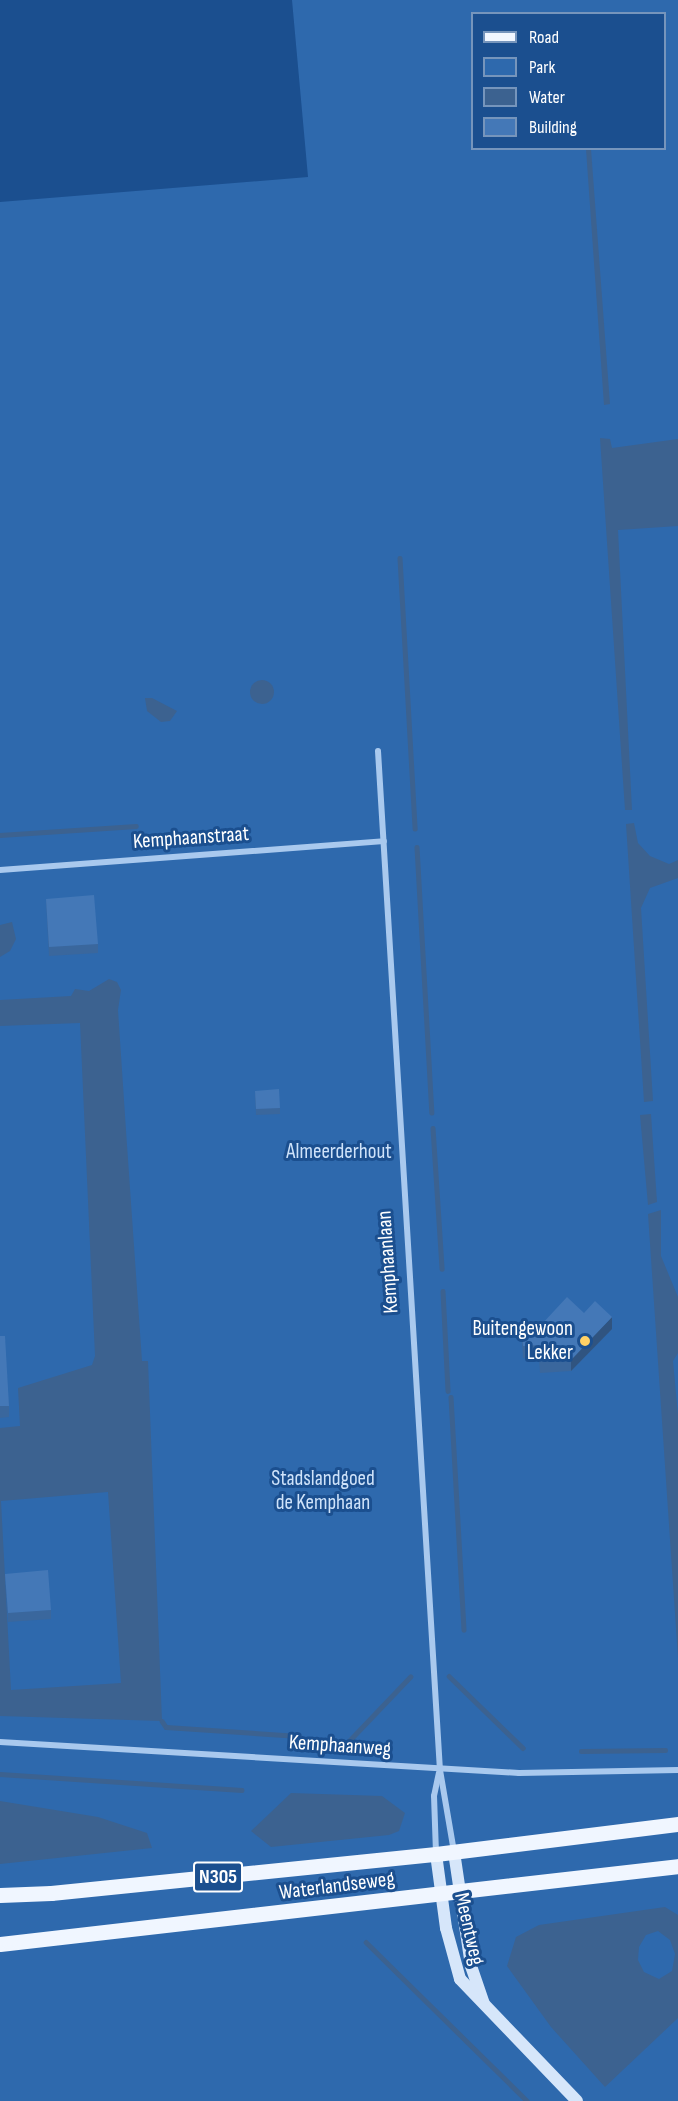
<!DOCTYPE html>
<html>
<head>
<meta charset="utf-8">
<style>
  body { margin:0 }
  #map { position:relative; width:678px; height:2101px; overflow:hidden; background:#1b4f8f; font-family:"Sofia Sans Condensed",sans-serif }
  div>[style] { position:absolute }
  .green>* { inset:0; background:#2e69ad }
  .water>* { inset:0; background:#3c6290 }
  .round { border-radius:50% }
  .stream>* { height:4.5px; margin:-2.25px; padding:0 2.25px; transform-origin:2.25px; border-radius:2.25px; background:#3c6290 }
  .street>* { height:6px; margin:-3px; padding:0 3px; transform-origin:3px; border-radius:3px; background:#a9c9ee }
  .secondary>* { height:12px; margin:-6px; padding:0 6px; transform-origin:6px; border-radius:6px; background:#d6e6fa }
  .primary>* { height:15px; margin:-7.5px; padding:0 7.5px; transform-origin:7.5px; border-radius:7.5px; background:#f0f6ff }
  .wall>* { inset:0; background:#3a679d }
  .shaded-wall>* { inset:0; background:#305480 }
  .building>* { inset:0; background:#4478b7 }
  .dots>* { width:16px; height:16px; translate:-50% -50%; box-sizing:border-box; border:3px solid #1b4f8f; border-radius:50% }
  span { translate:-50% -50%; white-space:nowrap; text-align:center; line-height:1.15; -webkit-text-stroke:6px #1b4f8f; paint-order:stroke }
  .shield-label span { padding:2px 4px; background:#1b4f8f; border:2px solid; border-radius:4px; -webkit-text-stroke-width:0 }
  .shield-label { font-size:20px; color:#fff; font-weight:700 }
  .street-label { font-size:21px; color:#fff }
  .park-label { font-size:21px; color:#cfe3fa }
  .poi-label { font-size:21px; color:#fff }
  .right { translate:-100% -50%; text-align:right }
  .legend { position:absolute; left:471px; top:12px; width:195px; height:138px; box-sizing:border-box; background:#1b4f8f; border:2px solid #7695bc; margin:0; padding:8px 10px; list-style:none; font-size:18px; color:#fff }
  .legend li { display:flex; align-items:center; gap:12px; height:30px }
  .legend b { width:30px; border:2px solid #7695bc }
</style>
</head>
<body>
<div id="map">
  <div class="green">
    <div style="clip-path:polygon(evenodd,292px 0,678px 0,678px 2101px,0 2101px,0 202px,308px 177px,292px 0,472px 14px,664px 14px,664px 148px,472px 148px,472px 14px)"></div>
  </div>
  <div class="water">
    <div style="clip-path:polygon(586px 149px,591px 149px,610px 404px,604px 405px)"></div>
    <div style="clip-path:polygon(600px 438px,610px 439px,612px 448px,678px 439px,678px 526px,618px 530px,632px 810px,625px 810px)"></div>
    <div class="round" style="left:250px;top:680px;width:24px;height:24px"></div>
    <div style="clip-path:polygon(145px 698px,152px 698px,177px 711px,170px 721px,161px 722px,147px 711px)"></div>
    <div style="clip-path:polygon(634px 823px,638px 843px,650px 856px,669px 864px,678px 860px,678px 878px,650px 888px,641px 908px,653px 1101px,644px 1102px,626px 824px)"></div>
    <div style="clip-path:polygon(12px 922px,16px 939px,10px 951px,0 957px,0 925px)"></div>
    <div style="clip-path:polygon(evenodd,109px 979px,117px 982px,121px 990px,118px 1010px,127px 1145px,142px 1361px,148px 1361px,162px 1721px,0 1716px,0 1428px,20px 1426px,18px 1388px,92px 1365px,95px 1356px,80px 1023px,0 1026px,0 1000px,71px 996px,75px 989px,89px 991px,109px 979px,108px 1492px,121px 1683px,11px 1690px,1px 1501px,108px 1492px)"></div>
    <div style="clip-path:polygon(651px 1114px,657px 1202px,648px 1205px,640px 1115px)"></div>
    <div style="clip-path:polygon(661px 1210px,661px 1256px,678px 1297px,678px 1353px,673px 1361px,678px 1415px,678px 1658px,648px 1214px)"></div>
    <div style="clip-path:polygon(291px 1793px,382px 1796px,405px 1813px,399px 1831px,389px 1835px,271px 1847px,251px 1831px)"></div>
    <div style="clip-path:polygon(0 1801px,98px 1817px,147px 1833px,152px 1848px,0 1864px)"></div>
    <div style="clip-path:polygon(evenodd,665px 1907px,678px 1915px,678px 2018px,605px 2087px,551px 2027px,507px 1966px,516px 1937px,539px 1925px,665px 1907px,658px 1931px,670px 1940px,675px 1954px,672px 1971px,659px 1979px,644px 1972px,638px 1960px,639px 1947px,646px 1935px,658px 1931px)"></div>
  </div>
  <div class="stream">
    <div style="left:400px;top:558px;width:271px;rotate:86.8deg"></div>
    <div style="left:0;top:835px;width:136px;rotate:-3.8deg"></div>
    <div style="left:417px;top:847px;width:266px;rotate:86.8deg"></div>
    <div style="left:433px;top:1128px;width:141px;rotate:86.3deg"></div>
    <div style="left:443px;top:1291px;width:100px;rotate:87.1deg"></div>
    <div style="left:451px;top:1397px;width:233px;rotate:86.8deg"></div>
    <div style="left:449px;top:1676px;width:103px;rotate:44.2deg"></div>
    <div style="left:162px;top:1721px;width:7px;rotate:56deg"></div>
    <div style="left:166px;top:1727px;width:133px;rotate:3.9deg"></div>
    <div style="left:346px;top:1744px;width:93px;rotate:-46.3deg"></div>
    <div style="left:581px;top:1751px;width:84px;rotate:-0.7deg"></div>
    <div style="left:0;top:1774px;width:242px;rotate:3.8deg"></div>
    <div style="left:366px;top:1942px;width:226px;rotate:44.6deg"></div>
  </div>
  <div class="street">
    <div style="left:378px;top:751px;width:1021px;rotate:86.52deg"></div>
    <div style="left:440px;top:1770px;width:83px;rotate:80.3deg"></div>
    <div style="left:0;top:870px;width:385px;rotate:-4.3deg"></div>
    <div style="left:0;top:1742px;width:520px;rotate:3.42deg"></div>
    <div style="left:519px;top:1773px;width:159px;rotate:-1.1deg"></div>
    <div style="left:436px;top:1853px;width:57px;rotate:-92deg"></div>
    <div style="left:434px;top:1796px;width:24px;rotate:-78deg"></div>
  </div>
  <div class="secondary">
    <div style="left:454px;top:1852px;width:115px;rotate:81.5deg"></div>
    <div style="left:471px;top:1966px;width:39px;rotate:71deg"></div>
    <div style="left:436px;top:1854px;width:75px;rotate:82.3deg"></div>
    <div style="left:446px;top:1928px;width:53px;rotate:74.6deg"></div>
    <div style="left:460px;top:1979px;width:169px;rotate:46.2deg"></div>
  </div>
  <div class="primary">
    <div style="left:0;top:1895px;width:51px;rotate:-2.2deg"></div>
    <div style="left:51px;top:1893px;width:387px;rotate:-5.8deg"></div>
    <div style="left:436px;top:1854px;width:244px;rotate:-7.1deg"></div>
    <div style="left:0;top:1944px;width:682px;rotate:-6.56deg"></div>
  </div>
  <div class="wall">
    <div style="clip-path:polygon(46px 899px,98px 944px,98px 953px,49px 956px)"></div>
    <div style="clip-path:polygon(255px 1091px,280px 1108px,280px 1114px,256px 1115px)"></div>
    <div style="clip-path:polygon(584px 1313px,612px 1329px,571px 1371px,540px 1373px,539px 1357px,523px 1358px,521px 1325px,542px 1324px)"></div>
    <div style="clip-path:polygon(0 1336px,9px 1406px,9px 1417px,0 1418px)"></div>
    <div style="clip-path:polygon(5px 1574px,51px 1610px,51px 1619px,8px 1622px)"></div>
  </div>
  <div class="shaded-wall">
    <div style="clip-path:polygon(612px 1317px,612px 1329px,571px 1371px,571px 1360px)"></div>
  </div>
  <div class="building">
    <div style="clip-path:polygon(94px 895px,98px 944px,49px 947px,46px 899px)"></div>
    <div style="clip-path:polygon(279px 1089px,280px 1108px,256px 1109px,255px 1091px)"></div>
    <div style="clip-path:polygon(567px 1297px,584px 1313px,595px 1301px,612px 1317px,571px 1360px,540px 1361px,539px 1345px,523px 1346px,521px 1325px,542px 1324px)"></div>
    <div style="clip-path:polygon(0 1336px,5px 1336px,9px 1406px,0 1406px)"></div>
    <div style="clip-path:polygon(48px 1570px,51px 1610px,8px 1613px,5px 1574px)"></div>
  </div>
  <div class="dots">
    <div style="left:585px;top:1341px;background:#ffd166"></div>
  </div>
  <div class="shield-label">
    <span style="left:218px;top:1877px">N305</span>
  </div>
  <div class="street-label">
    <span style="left:191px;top:838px;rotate:-4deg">Kemphaanstraat</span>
    <span style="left:388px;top:1262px;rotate:-94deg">Kemphaanlaan</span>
    <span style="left:340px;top:1746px;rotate:4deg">Kemphaanweg</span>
    <span style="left:337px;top:1886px;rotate:-7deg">Waterlandseweg</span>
    <span style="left:469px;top:1929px;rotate:77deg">Meentweg</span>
  </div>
  <div class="park-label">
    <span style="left:339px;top:1152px">Almeerderhout</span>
    <span style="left:323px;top:1491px">Stadslandgoed<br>de Kemphaan</span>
  </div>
  <div class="poi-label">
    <span class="right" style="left:573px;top:1341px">Buitengewoon<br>Lekker</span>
  </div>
  <ul class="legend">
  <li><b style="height:8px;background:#f0f6ff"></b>Road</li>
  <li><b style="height:16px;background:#2e69ad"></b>Park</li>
  <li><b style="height:16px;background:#3c6290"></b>Water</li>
  <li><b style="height:16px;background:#4478b7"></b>Building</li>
  </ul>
</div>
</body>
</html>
